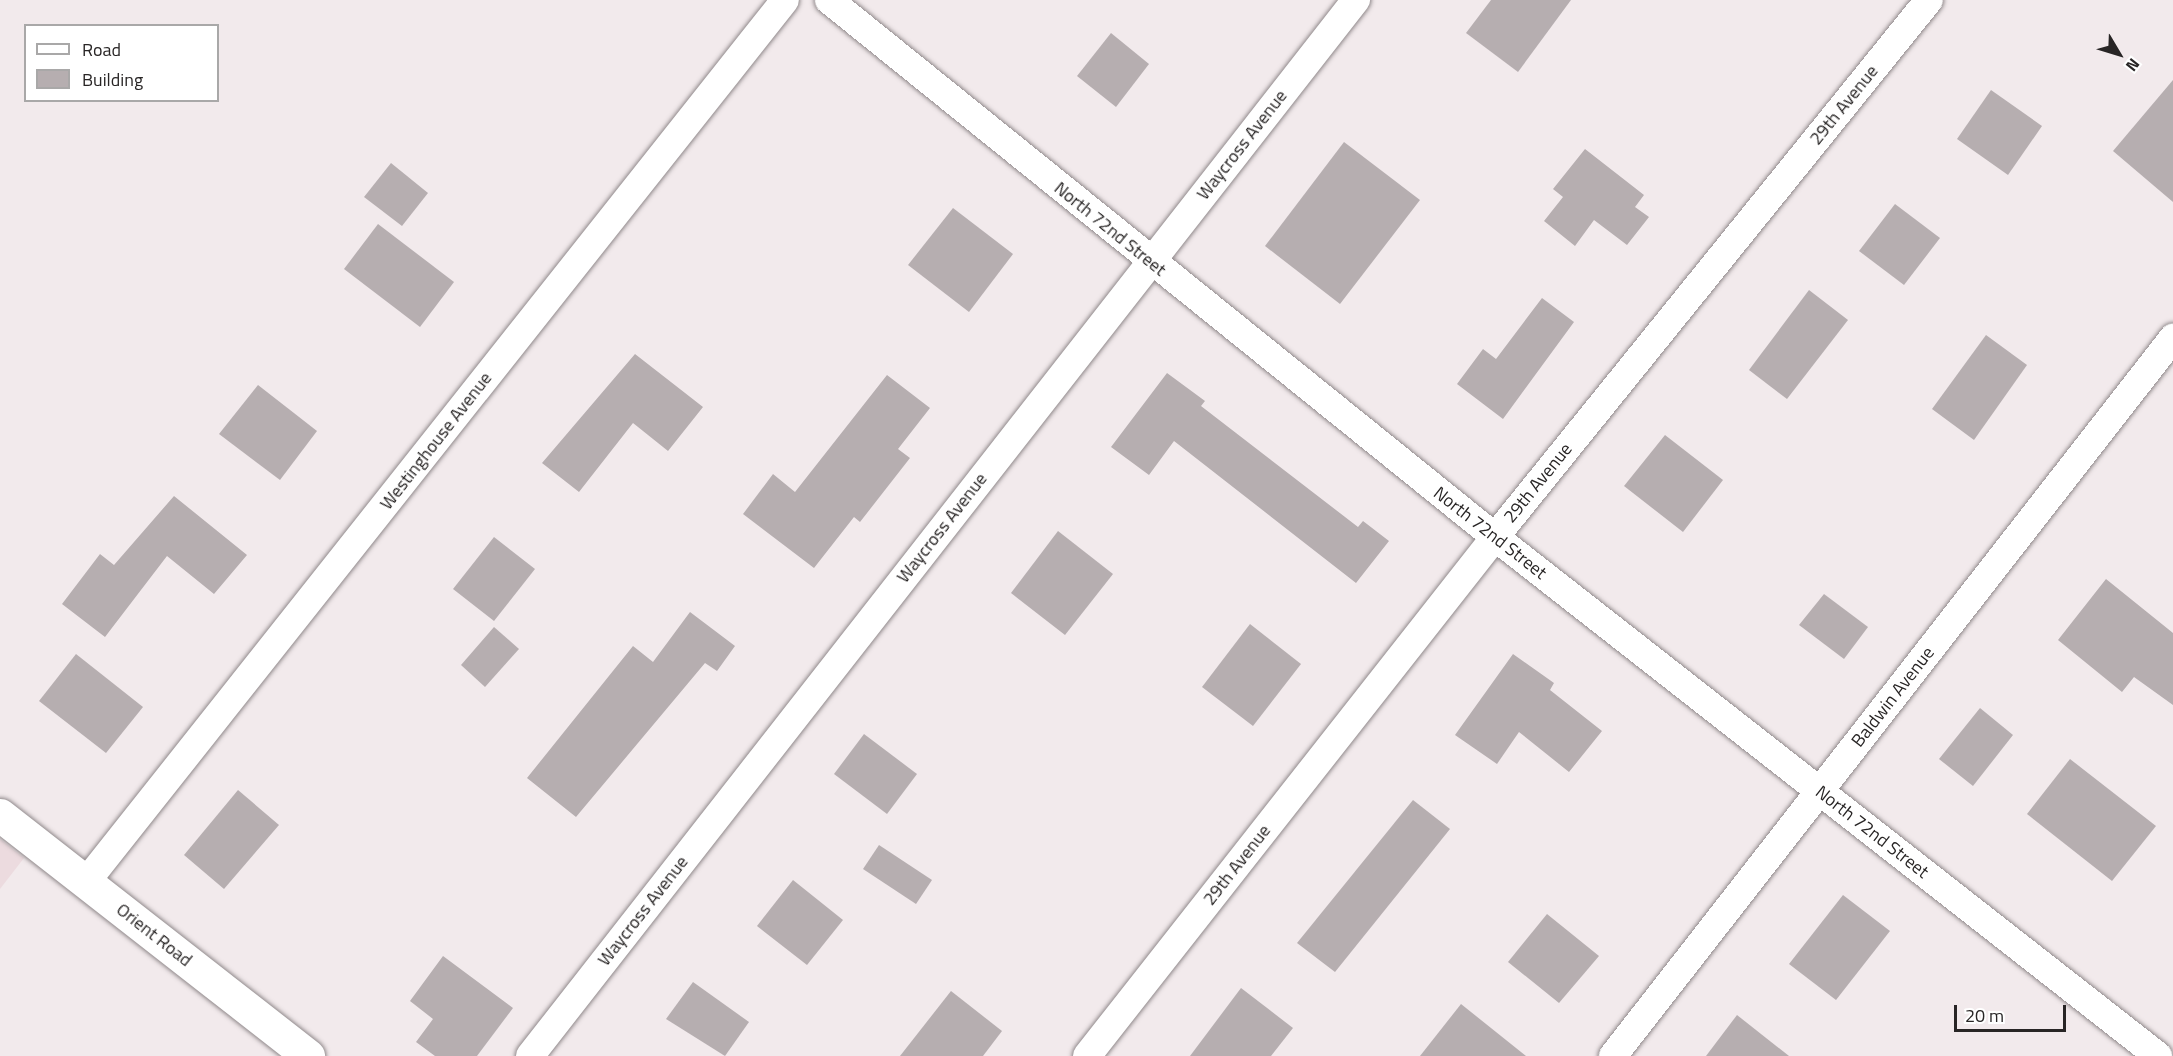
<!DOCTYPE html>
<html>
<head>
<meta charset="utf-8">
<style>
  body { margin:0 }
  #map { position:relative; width:2173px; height:1056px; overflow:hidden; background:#f2eaec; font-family:"Titillium Web",sans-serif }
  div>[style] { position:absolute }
  .built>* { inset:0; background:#ecdbdf }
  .building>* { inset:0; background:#b6aeb0 }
  .roads { filter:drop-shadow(0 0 2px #90898b) drop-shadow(0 0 2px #90898b) }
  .street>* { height:28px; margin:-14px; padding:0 14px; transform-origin:14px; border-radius:14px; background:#fff }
  .secondary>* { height:33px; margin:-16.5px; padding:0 16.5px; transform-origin:16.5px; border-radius:16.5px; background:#fff }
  span { translate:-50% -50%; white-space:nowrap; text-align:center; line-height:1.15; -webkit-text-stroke:4.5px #fff; paint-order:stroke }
  .street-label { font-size:18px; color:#282525 }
  .legend { position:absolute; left:24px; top:24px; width:195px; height:78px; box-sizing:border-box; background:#fff; border:2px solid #a9a8a8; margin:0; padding:8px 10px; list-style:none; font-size:18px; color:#282525 }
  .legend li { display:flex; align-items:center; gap:12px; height:30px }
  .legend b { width:30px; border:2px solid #a9a8a8 }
  .north { position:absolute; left:2089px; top:24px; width:60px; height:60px; -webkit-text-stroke:4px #fff; paint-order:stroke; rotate:128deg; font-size:16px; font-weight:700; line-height:24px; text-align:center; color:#282525 }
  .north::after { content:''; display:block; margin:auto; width:21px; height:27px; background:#282525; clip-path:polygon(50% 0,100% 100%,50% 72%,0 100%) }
  .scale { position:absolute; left:1954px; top:1005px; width:112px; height:27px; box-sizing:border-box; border:3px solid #282525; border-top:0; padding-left:8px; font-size:18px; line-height:21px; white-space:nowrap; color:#282525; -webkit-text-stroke:4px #fff; paint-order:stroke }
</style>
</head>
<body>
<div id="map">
  <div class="built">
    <div style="clip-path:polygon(0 839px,24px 858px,0 889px)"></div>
  </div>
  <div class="building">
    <div style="clip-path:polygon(1491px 0,1571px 0,1518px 72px,1466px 33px)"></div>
    <div style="clip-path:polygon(1111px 33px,1149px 64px,1116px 107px,1077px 76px)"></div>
    <div style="clip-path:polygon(2173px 80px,2173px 202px,2113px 151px)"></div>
    <div style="clip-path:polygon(1991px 90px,2042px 126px,2008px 175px,1957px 139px)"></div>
    <div style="clip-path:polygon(1344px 142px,1420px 200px,1340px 304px,1265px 246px)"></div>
    <div style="clip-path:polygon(1585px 149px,1644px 195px,1635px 207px,1649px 217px,1627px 245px,1594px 220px,1575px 246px,1544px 221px,1563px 197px,1553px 189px)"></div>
    <div style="clip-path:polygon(391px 163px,428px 193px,402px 226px,364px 197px)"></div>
    <div style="clip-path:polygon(1895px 204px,1940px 238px,1904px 285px,1859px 251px)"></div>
    <div style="clip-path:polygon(953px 208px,1013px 254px,969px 312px,908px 265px)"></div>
    <div style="clip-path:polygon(378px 224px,454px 282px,420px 327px,344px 269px)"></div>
    <div style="clip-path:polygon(1809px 290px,1848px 320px,1787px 399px,1749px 370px)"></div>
    <div style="clip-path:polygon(1542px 298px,1574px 322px,1503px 419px,1457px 384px,1483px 349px,1496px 359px)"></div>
    <div style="clip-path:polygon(1986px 335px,2027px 365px,1974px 440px,1932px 409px)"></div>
    <div style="clip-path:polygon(635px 354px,703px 407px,668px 451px,633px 423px,579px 492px,542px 463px)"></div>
    <div style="clip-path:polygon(1167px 373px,1205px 401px,1201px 406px,1358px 527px,1363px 521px,1389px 541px,1356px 583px,1174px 441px,1149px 475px,1111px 447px)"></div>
    <div style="clip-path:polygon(887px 375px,930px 408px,898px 449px,910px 458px,860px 522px,854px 517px,814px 568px,743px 514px,773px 474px,795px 492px)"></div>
    <div style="clip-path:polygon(258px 385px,317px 431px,280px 480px,219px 434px)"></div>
    <div style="clip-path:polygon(1665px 435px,1723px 480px,1683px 532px,1624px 486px)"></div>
    <div style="clip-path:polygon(174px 496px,247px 555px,214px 594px,167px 556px,105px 637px,62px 604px,100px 554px,114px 565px)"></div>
    <div style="clip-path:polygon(1058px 531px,1113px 574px,1065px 635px,1011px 593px)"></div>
    <div style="clip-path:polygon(494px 537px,535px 569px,494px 621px,453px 589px)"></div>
    <div style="clip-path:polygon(2106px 579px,2173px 633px,2173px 705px,2134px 677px,2122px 692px,2058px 640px)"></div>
    <div style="clip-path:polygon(1824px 594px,1868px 627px,1844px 659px,1799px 625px)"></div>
    <div style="clip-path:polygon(690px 612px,735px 646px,717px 671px,705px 663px,576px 817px,527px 778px,633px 646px,653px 662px)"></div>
    <div style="clip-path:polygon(1250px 624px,1301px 664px,1253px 726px,1202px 687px)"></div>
    <div style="clip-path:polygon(494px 627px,519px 649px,485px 687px,461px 665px)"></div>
    <div style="clip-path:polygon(76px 654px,143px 707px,106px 753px,39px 701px)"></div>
    <div style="clip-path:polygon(1513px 654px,1554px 683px,1550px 690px,1602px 731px,1569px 772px,1519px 732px,1497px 764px,1455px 735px)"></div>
    <div style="clip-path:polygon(1980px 708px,2013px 735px,1973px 786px,1939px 759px)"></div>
    <div style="clip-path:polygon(864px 734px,917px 774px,887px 814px,834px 774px)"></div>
    <div style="clip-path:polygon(2070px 759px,2156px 826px,2112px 881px,2027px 814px)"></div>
    <div style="clip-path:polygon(238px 790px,279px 825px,224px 889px,184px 855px)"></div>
    <div style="clip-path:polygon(1413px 800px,1450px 829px,1335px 972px,1297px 943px)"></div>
    <div style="clip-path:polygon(879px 845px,932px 880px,916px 904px,863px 869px)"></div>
    <div style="clip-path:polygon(793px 880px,843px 920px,807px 965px,757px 926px)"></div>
    <div style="clip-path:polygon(1843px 895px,1890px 931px,1836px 1000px,1789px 964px)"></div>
    <div style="clip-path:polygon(1547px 914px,1599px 956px,1559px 1003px,1508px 962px)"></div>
    <div style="clip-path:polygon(443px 956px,513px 1008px,477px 1056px,435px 1056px,416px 1042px,433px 1019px,410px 1001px)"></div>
    <div style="clip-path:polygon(693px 982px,749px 1022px,725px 1056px,666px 1019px)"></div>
    <div style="clip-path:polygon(1241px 988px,1293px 1028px,1271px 1056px,1190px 1056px)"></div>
    <div style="clip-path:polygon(951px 991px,1002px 1031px,983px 1056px,900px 1056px)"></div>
    <div style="clip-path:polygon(1461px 1004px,1526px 1056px,1420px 1056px)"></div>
    <div style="clip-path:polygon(1737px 1015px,1789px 1056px,1706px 1056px)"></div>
  </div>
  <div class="roads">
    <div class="street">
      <div style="left:829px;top:0;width:856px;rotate:38.88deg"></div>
      <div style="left:1495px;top:537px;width:842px;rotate:38.05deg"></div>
      <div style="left:86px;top:882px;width:1125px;rotate:-51.6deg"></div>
      <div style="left:530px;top:1056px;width:1341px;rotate:-51.97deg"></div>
      <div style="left:1087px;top:1056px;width:660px;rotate:-51.83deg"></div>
      <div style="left:1495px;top:537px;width:690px;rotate:-51.06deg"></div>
      <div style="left:1613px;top:1056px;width:911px;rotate:-52.05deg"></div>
    </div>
    <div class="secondary">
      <div style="left:0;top:815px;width:391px;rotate:38deg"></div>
    </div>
  </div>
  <div class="street-label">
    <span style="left:1844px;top:105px;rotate:-51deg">29th Avenue</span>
    <span style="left:1242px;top:145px;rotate:-52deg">Waycross Avenue</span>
    <span style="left:1110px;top:229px;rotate:39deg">North 72nd Street</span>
    <span style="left:436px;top:441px;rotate:-52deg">Westinghouse Avenue</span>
    <span style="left:1538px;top:483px;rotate:-51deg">29th Avenue</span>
    <span style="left:942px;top:528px;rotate:-52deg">Waycross Avenue</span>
    <span style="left:1490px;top:533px;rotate:38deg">North 72nd Street</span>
    <span style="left:1893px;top:697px;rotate:-52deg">Baldwin Avenue</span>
    <span style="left:1872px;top:832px;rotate:38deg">North 72nd Street</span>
    <span style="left:1237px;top:865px;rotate:-52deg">29th Avenue</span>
    <span style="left:643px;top:911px;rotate:-52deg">Waycross Avenue</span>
    <span style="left:154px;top:935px;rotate:38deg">Orient Road</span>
  </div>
  <ul class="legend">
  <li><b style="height:8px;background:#fff"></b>Road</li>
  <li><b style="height:16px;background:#b6aeb0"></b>Building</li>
  </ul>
  <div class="north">N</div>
  <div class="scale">20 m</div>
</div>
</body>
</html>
